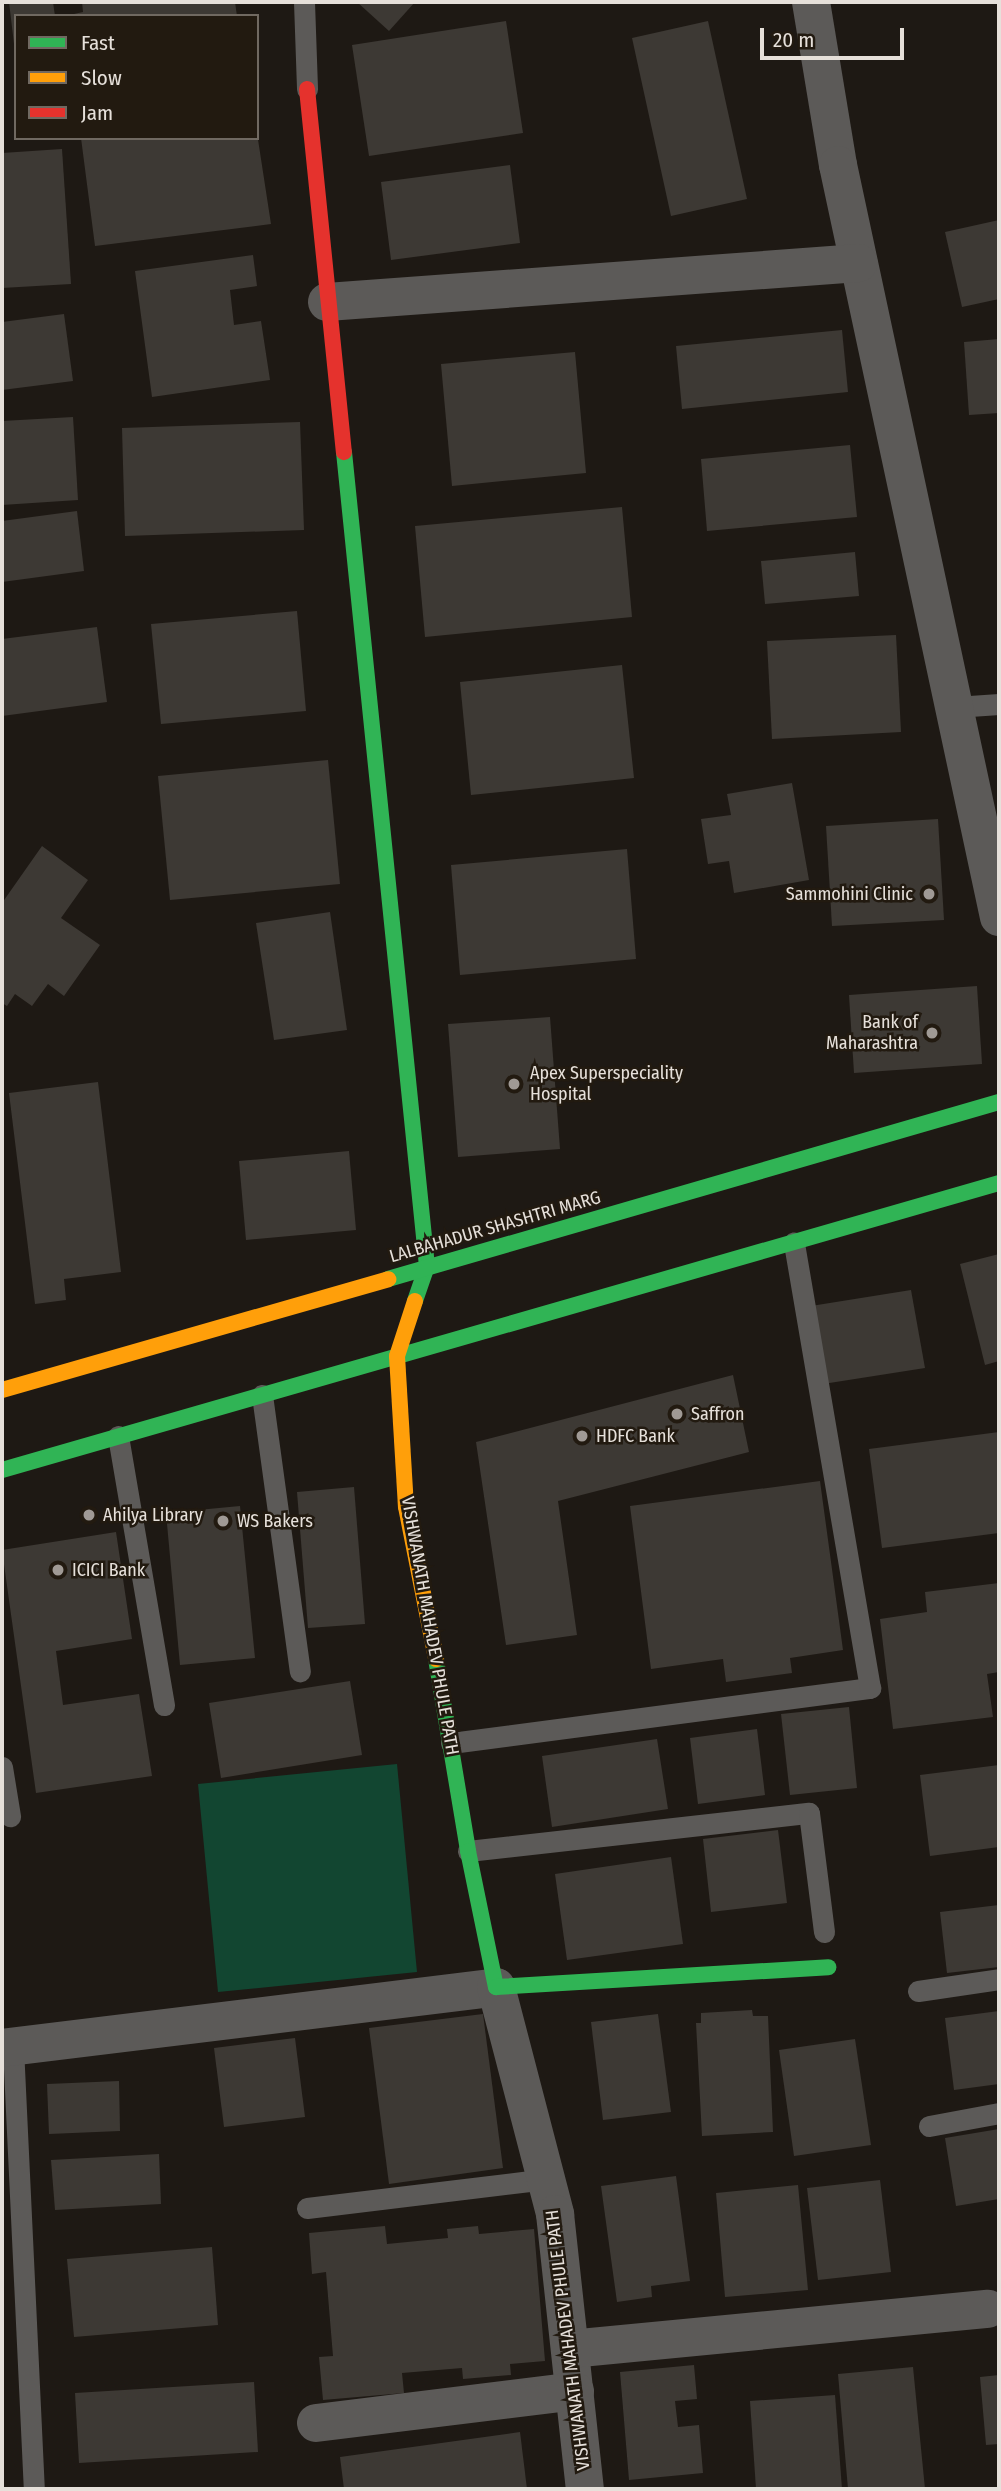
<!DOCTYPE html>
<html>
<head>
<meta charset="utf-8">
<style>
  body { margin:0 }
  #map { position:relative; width:1001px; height:2491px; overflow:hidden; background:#1e1914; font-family:"Fira Sans Condensed",sans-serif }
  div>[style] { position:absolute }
  .green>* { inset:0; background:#124631 }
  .building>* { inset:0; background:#3d3934 }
  .lane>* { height:21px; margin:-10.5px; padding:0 10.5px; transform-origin:10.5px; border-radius:10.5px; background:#5c5a58 }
  .street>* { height:38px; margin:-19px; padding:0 19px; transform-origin:19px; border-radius:19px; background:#5c5a58 }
  .fast>* { height:16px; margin:-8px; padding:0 8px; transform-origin:8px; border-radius:8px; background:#30b455 }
  .slow>* { height:16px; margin:-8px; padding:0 8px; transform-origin:8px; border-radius:8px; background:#ff9f0a }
  .jam>* { height:16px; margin:-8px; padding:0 8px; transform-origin:8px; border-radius:8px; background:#e5322d }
  .dots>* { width:19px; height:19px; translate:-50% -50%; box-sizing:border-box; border:4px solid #221a10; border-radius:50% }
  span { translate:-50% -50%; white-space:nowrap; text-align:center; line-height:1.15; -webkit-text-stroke:5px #221a10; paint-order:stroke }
  .poi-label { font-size:18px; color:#e6e0da }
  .right { translate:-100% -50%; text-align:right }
  .left { translate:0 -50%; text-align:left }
  .street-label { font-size:18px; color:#e6e0da }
  .frame { position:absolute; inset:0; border:4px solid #e6e0da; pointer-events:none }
  .legend { position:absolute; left:14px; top:14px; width:245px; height:126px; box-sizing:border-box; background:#221a10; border:2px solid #706961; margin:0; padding:9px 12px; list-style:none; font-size:21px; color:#e6e0da }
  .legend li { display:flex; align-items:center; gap:14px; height:35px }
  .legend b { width:35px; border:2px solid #706961 }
  .scale { position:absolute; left:760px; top:28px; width:144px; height:32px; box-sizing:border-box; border:4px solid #e6e0da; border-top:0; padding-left:9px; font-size:21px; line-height:24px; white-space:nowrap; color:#e6e0da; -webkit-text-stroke:5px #221a10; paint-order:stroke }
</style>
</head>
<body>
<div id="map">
  <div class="green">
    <div style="clip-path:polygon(397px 1764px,417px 1972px,218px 1992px,198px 1784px)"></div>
  </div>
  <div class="building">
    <div style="clip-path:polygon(9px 2px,53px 2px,55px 16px,16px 16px,14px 44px)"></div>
    <div style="clip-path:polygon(82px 2px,235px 2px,237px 16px,65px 16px,83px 12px)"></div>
    <div style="clip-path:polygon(357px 2px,415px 2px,389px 31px)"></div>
    <div style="clip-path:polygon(506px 21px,523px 133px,369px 156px,352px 45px)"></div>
    <div style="clip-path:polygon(708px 21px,747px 199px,671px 216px,632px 38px)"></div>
    <div style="clip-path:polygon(257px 133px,271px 224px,95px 246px,81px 138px,257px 138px)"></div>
    <div style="clip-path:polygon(62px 149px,71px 284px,2px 288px,2px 153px)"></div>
    <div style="clip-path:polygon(510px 165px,520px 243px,391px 260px,381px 182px)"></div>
    <div style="clip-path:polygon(999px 220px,999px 299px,962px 307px,945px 232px)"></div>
    <div style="clip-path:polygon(253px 255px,257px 286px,230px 290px,234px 325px,261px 321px,270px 380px,152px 397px,135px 271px)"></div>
    <div style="clip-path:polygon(64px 314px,73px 381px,2px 390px,2px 322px)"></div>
    <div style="clip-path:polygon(842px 330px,848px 392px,682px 409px,676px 346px)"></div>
    <div style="clip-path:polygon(999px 339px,999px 413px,969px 415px,964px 342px)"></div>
    <div style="clip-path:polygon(575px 352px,586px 473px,452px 486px,441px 364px)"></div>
    <div style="clip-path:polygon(73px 417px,78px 500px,2px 505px,2px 421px)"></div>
    <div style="clip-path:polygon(300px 422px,304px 530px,125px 536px,122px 428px)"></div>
    <div style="clip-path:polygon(850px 445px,857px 517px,707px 531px,701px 459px)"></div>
    <div style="clip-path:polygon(622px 507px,632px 617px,425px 637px,415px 526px)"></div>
    <div style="clip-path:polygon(77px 511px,84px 571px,2px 582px,2px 521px)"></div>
    <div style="clip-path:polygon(855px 552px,859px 596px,765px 604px,761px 561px)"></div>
    <div style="clip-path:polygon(297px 611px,306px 711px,161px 724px,151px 624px)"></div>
    <div style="clip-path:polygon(97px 627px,107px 702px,2px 716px,2px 639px)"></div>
    <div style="clip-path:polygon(896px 635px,901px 732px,772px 739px,767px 641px)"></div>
    <div style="clip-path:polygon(622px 665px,634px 778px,471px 795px,460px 682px)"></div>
    <div style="clip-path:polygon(328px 760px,340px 884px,170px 900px,158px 776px)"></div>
    <div style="clip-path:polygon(792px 783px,809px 880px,734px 893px,729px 861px,708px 864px,701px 819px,731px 815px,727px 794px)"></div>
    <div style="clip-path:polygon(938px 819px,944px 920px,832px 926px,826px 826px)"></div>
    <div style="clip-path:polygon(42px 846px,88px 880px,61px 918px,100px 945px,64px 996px,48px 984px,32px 1006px,15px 994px,7px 1006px,2px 1003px,2px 903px)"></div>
    <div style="clip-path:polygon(627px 849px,636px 959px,460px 975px,451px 865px)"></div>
    <div style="clip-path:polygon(330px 912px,347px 1030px,274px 1040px,256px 923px)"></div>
    <div style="clip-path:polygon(977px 986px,982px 1064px,854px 1073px,849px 995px)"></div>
    <div style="clip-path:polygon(550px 1017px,560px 1149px,458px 1157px,448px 1024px)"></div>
    <div style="clip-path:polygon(98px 1082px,121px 1272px,64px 1279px,66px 1300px,35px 1304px,9px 1093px)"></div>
    <div style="clip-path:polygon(349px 1151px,356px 1230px,246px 1240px,239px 1161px)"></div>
    <div style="clip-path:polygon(999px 1254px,999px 1361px,985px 1365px,960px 1264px)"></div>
    <div style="clip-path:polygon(911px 1290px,925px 1368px,823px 1384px,811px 1306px)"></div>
    <div style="clip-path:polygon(733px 1375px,749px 1452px,558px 1501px,577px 1635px,506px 1645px,476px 1442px)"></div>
    <div style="clip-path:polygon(999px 1432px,999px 1533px,882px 1548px,869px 1449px)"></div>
    <div style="clip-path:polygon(820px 1481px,843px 1650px,790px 1658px,792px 1673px,726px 1682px,723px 1659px,651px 1669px,630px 1506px)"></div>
    <div style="clip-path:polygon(354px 1487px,365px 1624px,308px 1628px,297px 1492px)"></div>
    <div style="clip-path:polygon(240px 1506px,255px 1658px,180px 1665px,166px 1513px)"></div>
    <div style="clip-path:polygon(116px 1532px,132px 1639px,56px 1651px,63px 1705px,139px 1694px,152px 1776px,36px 1793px,2px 1550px)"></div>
    <div style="clip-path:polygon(999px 1583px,999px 1672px,987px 1674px,993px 1717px,893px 1729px,880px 1619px,927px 1612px,925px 1592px)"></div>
    <div style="clip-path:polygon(350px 1681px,362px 1755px,221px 1778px,209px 1703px)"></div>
    <div style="clip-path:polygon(849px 1707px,857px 1788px,790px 1795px,781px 1714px)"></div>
    <div style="clip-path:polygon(757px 1729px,765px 1795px,698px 1804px,690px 1738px)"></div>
    <div style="clip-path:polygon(657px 1739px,668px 1809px,552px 1827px,542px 1756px)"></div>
    <div style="clip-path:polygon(999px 1765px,999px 1847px,930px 1856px,920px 1775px)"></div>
    <div style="clip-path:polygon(778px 1830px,787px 1903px,711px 1912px,703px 1839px)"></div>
    <div style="clip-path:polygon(671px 1857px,683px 1944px,567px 1960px,555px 1874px)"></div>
    <div style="clip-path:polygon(999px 1905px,999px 1967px,947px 1973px,940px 1912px)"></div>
    <div style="clip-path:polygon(752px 2010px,753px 2016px,768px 2016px,773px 2132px,702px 2136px,696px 2023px,701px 2023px,701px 2013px)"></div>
    <div style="clip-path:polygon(999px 2011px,999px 2084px,954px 2090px,945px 2018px)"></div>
    <div style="clip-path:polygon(483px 2014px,503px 2168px,389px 2184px,369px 2028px)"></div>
    <div style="clip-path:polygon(658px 2014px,671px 2112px,603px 2120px,591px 2022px)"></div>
    <div style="clip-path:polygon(295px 2038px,305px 2117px,224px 2127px,214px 2048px)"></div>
    <div style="clip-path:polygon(855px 2039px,871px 2145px,794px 2156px,779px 2050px)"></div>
    <div style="clip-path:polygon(119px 2081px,120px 2131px,49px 2134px,47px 2084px)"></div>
    <div style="clip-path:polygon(999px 2129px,999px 2199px,956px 2206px,945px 2138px)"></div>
    <div style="clip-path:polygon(159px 2154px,161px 2204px,55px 2210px,51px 2160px)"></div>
    <div style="clip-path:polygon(676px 2176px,690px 2281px,651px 2286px,652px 2297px,617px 2302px,601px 2186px)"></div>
    <div style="clip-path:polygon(880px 2180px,891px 2272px,818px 2280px,807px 2188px)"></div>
    <div style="clip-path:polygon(798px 2185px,808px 2290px,725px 2297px,716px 2193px)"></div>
    <div style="clip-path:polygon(385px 2226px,387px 2244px,448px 2238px,447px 2229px,478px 2226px,479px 2234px,534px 2229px,545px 2361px,510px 2364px,511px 2375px,463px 2379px,462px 2368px,402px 2373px,404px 2393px,323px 2400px,319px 2357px,333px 2356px,326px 2272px,312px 2274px,309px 2233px)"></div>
    <div style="clip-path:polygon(212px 2247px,218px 2325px,74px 2337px,67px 2259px)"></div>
    <div style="clip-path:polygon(694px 2365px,697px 2399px,675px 2401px,678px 2427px,699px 2425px,703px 2473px,629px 2480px,620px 2372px)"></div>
    <div style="clip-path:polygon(913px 2367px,925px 2489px,848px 2489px,838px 2374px)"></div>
    <div style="clip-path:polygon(999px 2375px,999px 2444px,986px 2445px,980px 2377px)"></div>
    <div style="clip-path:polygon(254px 2382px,258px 2452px,79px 2463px,75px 2393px)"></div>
    <div style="clip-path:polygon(835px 2395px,842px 2489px,756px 2489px,750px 2401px)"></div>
    <div style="clip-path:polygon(520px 2432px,527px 2489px,344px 2489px,340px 2457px)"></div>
  </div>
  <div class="lane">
    <div style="left:304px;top:2px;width:87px;rotate:88deg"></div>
    <div style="left:955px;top:707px;width:44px;rotate:-3.9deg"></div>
    <div style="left:262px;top:1395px;width:279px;rotate:82.2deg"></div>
    <div style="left:118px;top:1436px;width:273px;rotate:80.3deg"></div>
    <div style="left:451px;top:1743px;width:423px;rotate:-7.5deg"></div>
    <div style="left:870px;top:1688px;width:452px;rotate:-99.7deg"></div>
    <div style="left:2px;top:1767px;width:50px;rotate:80.7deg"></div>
    <div style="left:468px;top:1851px;width:343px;rotate:-6.4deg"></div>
    <div style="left:809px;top:1813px;width:120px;rotate:82.8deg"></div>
    <div style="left:918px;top:1991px;width:82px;rotate:-8.4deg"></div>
    <div style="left:13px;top:2047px;width:442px;rotate:87.3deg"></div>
    <div style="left:929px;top:2126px;width:71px;rotate:-10.5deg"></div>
    <div style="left:307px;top:2208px;width:241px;rotate:-6.9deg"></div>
  </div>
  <div class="street">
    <div style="left:811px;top:2px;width:165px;rotate:80.6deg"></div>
    <div style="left:838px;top:165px;width:769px;rotate:77.92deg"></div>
    <div style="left:327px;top:302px;width:533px;rotate:-4.19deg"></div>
    <div style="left:2px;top:2048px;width:498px;rotate:-7deg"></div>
    <div style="left:496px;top:1987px;width:235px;rotate:75.4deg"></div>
    <div style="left:555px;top:2214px;width:277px;rotate:83.8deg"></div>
    <div style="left:570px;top:2349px;width:420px;rotate:-5.5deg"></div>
    <div style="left:316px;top:2423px;width:261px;rotate:-7deg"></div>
  </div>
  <div class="fast">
    <div style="left:344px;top:452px;width:818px;rotate:84.18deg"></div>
    <div style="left:427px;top:1266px;width:37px;rotate:109deg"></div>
    <div style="left:388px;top:1279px;width:636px;rotate:-16.16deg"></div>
    <div style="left:2px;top:1470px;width:1037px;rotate:-16.06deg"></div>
    <div style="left:436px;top:1659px;width:195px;rotate:80.5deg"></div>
    <div style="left:468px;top:1851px;width:139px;rotate:78.4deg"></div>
    <div style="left:496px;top:1987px;width:333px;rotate:-3.4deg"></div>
  </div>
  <div class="slow">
    <div style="left:415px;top:1301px;width:58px;rotate:108.1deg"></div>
    <div style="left:397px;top:1356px;width:151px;rotate:86.6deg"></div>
    <div style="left:406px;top:1507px;width:155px;rotate:78.8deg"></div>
    <div style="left:2px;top:1390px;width:402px;rotate:-16deg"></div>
  </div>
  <div class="jam">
    <div style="left:307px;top:89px;width:365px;rotate:84.2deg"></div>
  </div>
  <div class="dots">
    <div style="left:929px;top:894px;background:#a09a95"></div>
    <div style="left:932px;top:1033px;background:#a09a95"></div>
    <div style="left:514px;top:1084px;background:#a09a95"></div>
    <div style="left:677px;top:1414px;background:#a09a95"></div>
    <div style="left:582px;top:1436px;background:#a09a95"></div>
    <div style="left:89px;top:1515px;background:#a09a95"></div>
    <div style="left:223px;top:1521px;background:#a09a95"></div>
    <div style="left:58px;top:1570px;background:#a09a95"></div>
  </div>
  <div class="poi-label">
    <span class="right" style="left:913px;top:894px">Sammohini Clinic</span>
    <span class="right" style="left:918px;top:1033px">Bank of<br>Maharashtra</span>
    <span class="left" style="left:530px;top:1084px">Apex Superspeciality<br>Hospital</span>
    <span class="left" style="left:691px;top:1414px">Saffron</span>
    <span class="left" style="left:596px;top:1436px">HDFC Bank</span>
    <span class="left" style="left:103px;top:1515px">Ahilya Library</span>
    <span class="left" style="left:237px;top:1521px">WS Bakers</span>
    <span class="left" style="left:72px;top:1570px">ICICI Bank</span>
  </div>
  <div class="street-label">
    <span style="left:495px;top:1227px;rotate:-16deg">LALBAHADUR SHASHTRI MARG</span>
    <span style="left:430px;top:1626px;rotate:80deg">VISHWANATH MAHADEV PHULE PATH</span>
    <span style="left:568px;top:2340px;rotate:-97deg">VISHWANATH MAHADEV PHULE PATH</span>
  </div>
  <div class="frame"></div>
  <ul class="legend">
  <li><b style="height:9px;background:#30b455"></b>Fast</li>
  <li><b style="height:9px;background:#ff9f0a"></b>Slow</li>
  <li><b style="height:9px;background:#e5322d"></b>Jam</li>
  </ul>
  <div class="scale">20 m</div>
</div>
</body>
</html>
